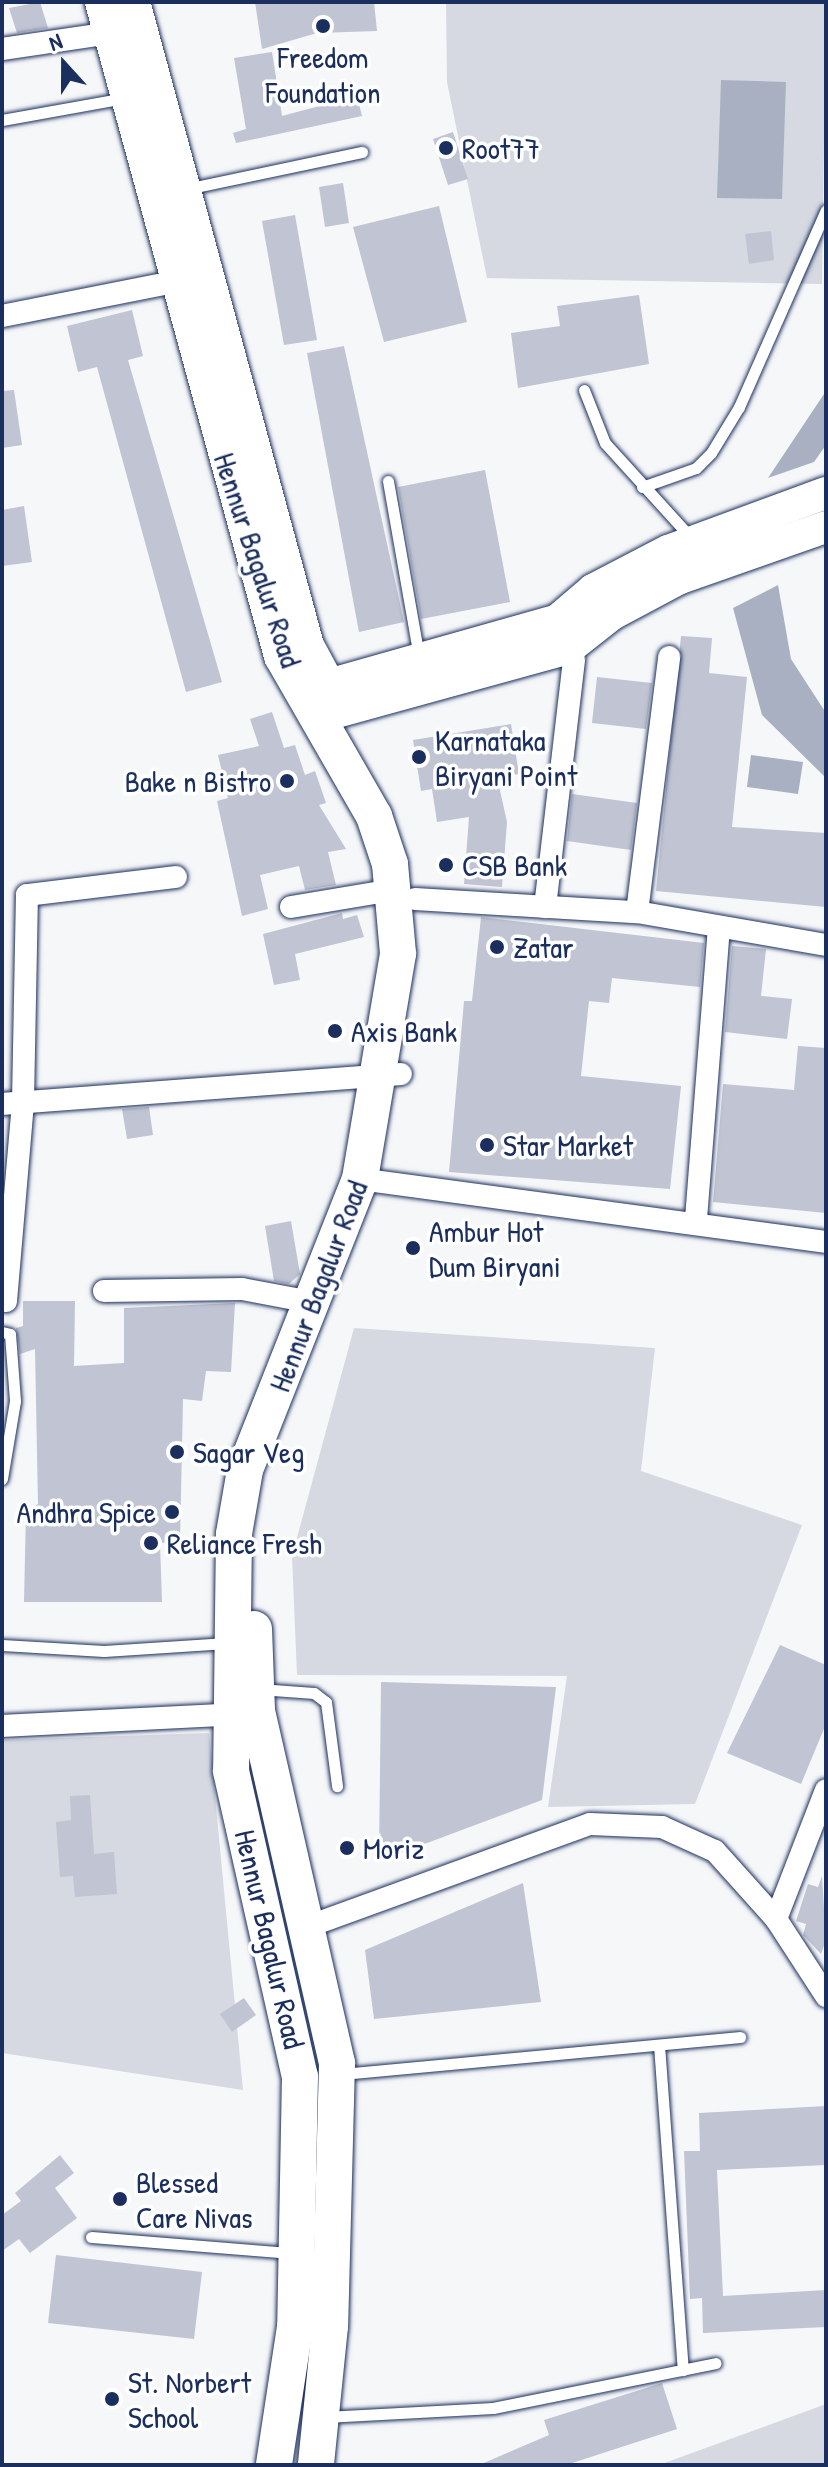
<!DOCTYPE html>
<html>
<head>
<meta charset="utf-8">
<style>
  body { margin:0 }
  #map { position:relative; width:828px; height:2467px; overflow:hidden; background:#f6f7f9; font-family:"Patrick Hand",sans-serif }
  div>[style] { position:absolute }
  .green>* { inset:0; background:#d6d9e2 }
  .water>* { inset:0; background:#a9b0c1 }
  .building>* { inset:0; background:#c0c4d3 }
  .roads { filter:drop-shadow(0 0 2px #1b2f5e) drop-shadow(0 0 2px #1b2f5e) }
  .lane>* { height:11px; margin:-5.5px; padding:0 5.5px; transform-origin:5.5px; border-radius:5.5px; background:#fff }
  .street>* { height:22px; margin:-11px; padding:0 11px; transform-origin:11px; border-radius:11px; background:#fff }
  .secondary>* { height:32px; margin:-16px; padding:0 16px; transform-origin:16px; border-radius:16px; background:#fff }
  .primary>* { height:36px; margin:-18px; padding:0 18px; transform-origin:18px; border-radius:18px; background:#fff }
  .dots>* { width:22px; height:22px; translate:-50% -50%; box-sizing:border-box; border:4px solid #fff; border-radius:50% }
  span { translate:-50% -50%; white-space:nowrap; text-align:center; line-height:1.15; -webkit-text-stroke:7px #fff; paint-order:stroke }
  .poi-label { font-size:30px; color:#1b2f5e }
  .left { translate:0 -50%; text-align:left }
  .right { translate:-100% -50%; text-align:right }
  .street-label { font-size:30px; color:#1b2f5e }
  .frame { position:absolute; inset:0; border:4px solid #1b2f5e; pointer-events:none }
  .north { position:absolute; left:24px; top:24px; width:80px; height:80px; -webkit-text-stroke:6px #fff; paint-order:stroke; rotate:339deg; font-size:22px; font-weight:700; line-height:32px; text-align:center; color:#1b2f5e }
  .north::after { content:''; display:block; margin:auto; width:28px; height:36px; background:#1b2f5e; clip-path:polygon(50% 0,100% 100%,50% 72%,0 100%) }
</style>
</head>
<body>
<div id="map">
  <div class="green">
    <div style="clip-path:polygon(446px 2px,826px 2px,822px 284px,487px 278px,447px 82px)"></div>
    <div style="clip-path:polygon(354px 1328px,655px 1348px,641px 1471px,802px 1525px,695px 1804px,548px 1807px,567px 1676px,297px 1675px,292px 1556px)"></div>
    <div style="clip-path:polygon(209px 1733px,243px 2090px,2px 2053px,2px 1740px)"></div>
    <div style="clip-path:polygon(826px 2404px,826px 2465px,659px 2465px)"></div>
  </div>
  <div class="water">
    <div style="clip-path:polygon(721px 80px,786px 82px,782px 199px,717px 198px)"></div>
    <div style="clip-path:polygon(826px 391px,826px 445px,814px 462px,768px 478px)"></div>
    <div style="clip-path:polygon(778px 585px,791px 659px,826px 713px,826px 778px,762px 715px,733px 608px)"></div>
    <div style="clip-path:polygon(751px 755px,803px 762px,798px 794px,747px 787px)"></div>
  </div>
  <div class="building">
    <div style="clip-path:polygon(40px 2px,48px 28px,17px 33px,9px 8px)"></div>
    <div style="clip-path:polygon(255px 2px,374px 2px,377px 31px,317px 33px,262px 49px)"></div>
    <div style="clip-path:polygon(272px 52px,282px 116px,357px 96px,362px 116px,236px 143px,233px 133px,246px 129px,234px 58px)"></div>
    <div style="clip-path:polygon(453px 132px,468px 179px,448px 185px,433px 139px)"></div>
    <div style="clip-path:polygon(343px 183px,349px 223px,325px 227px,319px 187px)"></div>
    <div style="clip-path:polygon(439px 206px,467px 322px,384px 342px,353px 227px)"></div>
    <div style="clip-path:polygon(295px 215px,317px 340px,284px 345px,262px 221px)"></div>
    <div style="clip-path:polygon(771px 231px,774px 260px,749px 264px,745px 234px)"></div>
    <div style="clip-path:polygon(639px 295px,649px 364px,518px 388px,511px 333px,560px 326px,557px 306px)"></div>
    <div style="clip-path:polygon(132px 310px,143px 356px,128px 360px,222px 682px,186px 692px,97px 367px,78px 372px,67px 326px)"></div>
    <div style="clip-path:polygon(344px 346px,404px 622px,359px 632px,307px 353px)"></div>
    <div style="clip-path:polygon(14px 390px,22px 445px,2px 448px,2px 391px)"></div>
    <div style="clip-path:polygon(485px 470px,510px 602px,421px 619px,398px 487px)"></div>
    <div style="clip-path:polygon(24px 506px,32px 562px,2px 566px,2px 510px)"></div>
    <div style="clip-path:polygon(681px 636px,712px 638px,709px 673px,747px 677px,732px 827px,826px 833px,826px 907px,656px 891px)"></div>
    <div style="clip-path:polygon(597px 677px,652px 683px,646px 729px,592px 723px)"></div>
    <div style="clip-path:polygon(272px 712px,284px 748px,295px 745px,305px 775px,315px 771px,326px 803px,319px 805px,346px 849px,328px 852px,336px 885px,305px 890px,299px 866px,260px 875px,268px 909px,242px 916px,217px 801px,228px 798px,218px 755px,259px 746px,250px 719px)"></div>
    <div style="clip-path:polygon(511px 724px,519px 774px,497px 777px,507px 822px,502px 887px,464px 884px,469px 817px,437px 822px,432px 789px,421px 791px,413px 740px)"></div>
    <div style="clip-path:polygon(572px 794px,637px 803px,631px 850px,567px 841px)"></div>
    <div style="clip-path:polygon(342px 913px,343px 919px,357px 915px,364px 937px,295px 954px,300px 980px,274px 985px,263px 934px)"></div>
    <div style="clip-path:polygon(481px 917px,704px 943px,700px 987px,612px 978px,609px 1003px,589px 1001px,581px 1076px,681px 1086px,670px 1189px,449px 1172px,464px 1001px,472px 1001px)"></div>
    <div style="clip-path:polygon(732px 946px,766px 949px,761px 996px,792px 999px,787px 1039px,725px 1032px)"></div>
    <div style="clip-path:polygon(798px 1046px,826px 1048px,826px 1213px,713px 1202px,723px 1084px,794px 1090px)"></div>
    <div style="clip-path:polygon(149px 1107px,153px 1135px,127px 1139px,122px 1109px)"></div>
    <div style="clip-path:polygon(291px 1221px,300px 1274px,289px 1284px,274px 1281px,265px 1226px)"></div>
    <div style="clip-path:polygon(23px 1301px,75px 1301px,74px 1366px,124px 1363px,124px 1308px,235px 1303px,231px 1372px,206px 1371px,202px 1401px,183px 1399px,180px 1542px,160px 1543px,162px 1602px,24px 1602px,26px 1512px,38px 1504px,35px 1349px,20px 1354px,16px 1328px,23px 1326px)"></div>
    <div style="clip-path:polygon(780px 1645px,826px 1665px,826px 1724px,801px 1784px,727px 1753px)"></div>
    <div style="clip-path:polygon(381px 1682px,556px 1687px,542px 1800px,379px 1861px)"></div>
    <div style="clip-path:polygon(90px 1795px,94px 1854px,114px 1852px,117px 1894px,75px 1897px,73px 1876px,60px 1877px,56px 1822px,71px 1820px,70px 1796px)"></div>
    <div style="clip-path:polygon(822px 1876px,826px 1940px,821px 1954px,803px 1935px,806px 1924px,796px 1921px,808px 1884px,818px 1887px)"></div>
    <div style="clip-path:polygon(523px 1883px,541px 2002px,374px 2019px,365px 1950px)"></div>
    <div style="clip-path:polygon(244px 1998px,256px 2015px,232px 2032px,220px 2014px)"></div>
    <div style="clip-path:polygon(826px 2106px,826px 2165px,717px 2170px,723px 2296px,826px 2290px,826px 2327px,703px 2333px,702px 2298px,690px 2299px,684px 2151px,700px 2151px,699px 2113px)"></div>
    <div style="clip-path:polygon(60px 2155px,74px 2173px,55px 2188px,77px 2218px,30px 2253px,19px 2239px,2px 2251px,2px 2215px,21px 2201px,15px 2193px)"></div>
    <div style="clip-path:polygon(56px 2255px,202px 2272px,194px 2339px,48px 2323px)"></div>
    <div style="clip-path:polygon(662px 2383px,677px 2429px,566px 2465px,479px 2465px,549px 2435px,544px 2420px)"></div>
  </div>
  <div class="roads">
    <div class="lane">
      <div style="left:2px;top:120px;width:124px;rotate:-10.2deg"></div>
      <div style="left:186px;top:189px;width:180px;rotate:-11.9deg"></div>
      <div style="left:584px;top:390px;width:57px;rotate:68.4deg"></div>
      <div style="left:605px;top:443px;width:130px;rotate:47.8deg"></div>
      <div style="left:388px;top:481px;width:178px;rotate:80deg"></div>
      <div style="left:642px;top:487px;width:57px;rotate:-19.4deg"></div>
      <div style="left:696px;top:468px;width:21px;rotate:-45deg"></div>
      <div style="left:711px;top:453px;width:54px;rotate:-58.7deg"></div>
      <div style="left:739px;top:407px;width:215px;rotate:-66.2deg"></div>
      <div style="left:2px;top:1332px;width:8px;rotate:14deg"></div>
      <div style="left:10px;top:1334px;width:67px;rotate:85.7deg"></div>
      <div style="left:15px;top:1401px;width:79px;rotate:99.5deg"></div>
      <div style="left:2px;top:1645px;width:102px;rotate:3.4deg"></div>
      <div style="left:104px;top:1651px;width:123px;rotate:-3.7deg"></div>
      <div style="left:259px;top:1689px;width:55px;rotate:4.2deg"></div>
      <div style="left:314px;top:1693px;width:15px;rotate:37deg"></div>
      <div style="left:326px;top:1702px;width:85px;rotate:82.5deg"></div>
      <div style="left:659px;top:2045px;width:326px;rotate:85.8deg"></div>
      <div style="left:342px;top:2074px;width:400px;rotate:-5.3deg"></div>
      <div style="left:91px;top:2237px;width:202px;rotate:4.6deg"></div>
      <div style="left:325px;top:2417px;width:168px;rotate:-3.1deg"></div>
      <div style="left:493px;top:2408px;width:227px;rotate:-11.4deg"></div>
    </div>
    <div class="street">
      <div style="left:2px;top:49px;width:109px;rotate:-8.4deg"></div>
      <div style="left:2px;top:316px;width:175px;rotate:-11.2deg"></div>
      <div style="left:415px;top:899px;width:222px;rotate:3.4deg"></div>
      <div style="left:637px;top:912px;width:192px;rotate:9.9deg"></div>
      <div style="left:291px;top:907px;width:103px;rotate:-9.5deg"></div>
      <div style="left:545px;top:907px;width:249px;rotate:-83.3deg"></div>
      <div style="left:637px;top:912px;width:257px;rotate:-82.8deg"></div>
      <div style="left:2px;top:1104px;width:400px;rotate:-4.3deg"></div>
      <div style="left:360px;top:1179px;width:470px;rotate:7.7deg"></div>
      <div style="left:696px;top:1219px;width:293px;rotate:-85.5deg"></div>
      <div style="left:104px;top:1291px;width:138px;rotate:-0.8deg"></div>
      <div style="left:242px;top:1289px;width:75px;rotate:10.7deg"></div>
      <div style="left:6px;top:1301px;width:200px;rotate:-85.1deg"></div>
      <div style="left:23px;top:1102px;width:207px;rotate:-88.9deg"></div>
      <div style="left:27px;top:895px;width:150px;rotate:-6.9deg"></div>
      <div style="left:2px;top:1726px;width:238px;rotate:-2.9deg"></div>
      <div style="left:776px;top:1919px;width:138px;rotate:-68.8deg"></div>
      <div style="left:304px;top:1928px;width:304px;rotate:-20deg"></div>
      <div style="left:590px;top:1824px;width:72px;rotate:2.4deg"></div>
      <div style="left:662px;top:1827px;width:58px;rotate:24.4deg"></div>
      <div style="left:715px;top:1851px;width:91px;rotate:48.1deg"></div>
      <div style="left:776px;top:1919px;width:92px;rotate:57deg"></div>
    </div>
    <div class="secondary">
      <div style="left:304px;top:692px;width:264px;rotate:-15.8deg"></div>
      <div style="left:558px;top:620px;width:46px;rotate:-40.6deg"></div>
      <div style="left:593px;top:590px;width:85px;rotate:-27.5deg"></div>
      <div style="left:668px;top:551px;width:168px;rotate:-20.2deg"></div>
      <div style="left:318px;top:717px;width:260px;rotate:-15.4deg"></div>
      <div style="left:569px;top:648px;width:55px;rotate:-38.3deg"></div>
      <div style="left:612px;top:614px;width:77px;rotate:-27.9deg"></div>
      <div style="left:680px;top:578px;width:155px;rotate:-19.3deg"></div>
    </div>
    <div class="primary">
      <div style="left:103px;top:2px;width:678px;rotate:74.69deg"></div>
      <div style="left:282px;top:656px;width:185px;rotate:60.1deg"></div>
      <div style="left:374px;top:816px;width:51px;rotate:71.6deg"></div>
      <div style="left:390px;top:864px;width:90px;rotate:84.9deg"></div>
      <div style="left:398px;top:954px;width:228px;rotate:99.6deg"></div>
      <div style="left:360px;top:1179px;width:313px;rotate:111.6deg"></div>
      <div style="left:245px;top:1470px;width:65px;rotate:99.8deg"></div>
      <div style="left:234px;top:1534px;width:237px;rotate:90.7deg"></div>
      <div style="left:231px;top:1771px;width:313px;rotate:77.3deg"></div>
      <div style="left:300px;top:2076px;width:251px;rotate:91.1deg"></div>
      <div style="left:295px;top:2327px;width:140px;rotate:98.7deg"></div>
      <div style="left:132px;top:2px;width:667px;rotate:74.88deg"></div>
      <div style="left:306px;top:646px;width:59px;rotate:61.7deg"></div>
      <div style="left:254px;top:1629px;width:82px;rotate:87.9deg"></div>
      <div style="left:257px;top:1711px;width:361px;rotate:77.2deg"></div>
      <div style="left:337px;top:2063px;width:263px;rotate:91.5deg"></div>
      <div style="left:330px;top:2326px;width:140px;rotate:95.8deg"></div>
    </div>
  </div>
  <div class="dots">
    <div style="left:323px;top:26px;background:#1b2f5e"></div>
    <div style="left:446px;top:148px;background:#1b2f5e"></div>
    <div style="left:419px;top:757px;background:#1b2f5e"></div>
    <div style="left:287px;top:781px;background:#1b2f5e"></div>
    <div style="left:446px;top:865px;background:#1b2f5e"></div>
    <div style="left:497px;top:947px;background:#1b2f5e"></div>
    <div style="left:335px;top:1031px;background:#1b2f5e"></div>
    <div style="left:487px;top:1145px;background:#1b2f5e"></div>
    <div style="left:413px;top:1248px;background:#1b2f5e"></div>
    <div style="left:177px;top:1452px;background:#1b2f5e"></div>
    <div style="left:172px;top:1512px;background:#1b2f5e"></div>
    <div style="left:151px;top:1543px;background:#1b2f5e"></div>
    <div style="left:347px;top:1848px;background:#1b2f5e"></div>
    <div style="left:120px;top:2199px;background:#1b2f5e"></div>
    <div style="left:112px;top:2399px;background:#1b2f5e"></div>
  </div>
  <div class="poi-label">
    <span style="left:323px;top:74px">Freedom<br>Foundation</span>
    <span class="left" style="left:462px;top:148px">Root77</span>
    <span class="left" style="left:435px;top:757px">Karnataka<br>Biryani Point</span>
    <span class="right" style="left:271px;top:781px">Bake n Bistro</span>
    <span class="left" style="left:462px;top:865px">CSB Bank</span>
    <span class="left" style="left:513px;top:947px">Zatar</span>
    <span class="left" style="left:351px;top:1031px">Axis Bank</span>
    <span class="left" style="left:503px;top:1145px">Star Market</span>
    <span class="left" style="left:429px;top:1248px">Ambur Hot<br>Dum Biryani</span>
    <span class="left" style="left:193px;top:1452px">Sagar Veg</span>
    <span class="right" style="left:156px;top:1512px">Andhra Spice</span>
    <span class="left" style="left:167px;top:1543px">Reliance Fresh</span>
    <span class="left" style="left:363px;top:1848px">Moriz</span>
    <span class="left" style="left:136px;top:2199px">Blessed<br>Care Nivas</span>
    <span class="left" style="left:128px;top:2399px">St. Norbert<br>School</span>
  </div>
  <div class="street-label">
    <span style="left:258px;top:560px;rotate:72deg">Hennur Bagalur Road</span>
    <span style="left:318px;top:1286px;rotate:-69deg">Hennur Bagalur Road</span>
    <span style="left:270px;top:1939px;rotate:77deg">Hennur Bagalur Road</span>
  </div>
  <div class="frame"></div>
  <div class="north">N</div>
</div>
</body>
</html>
